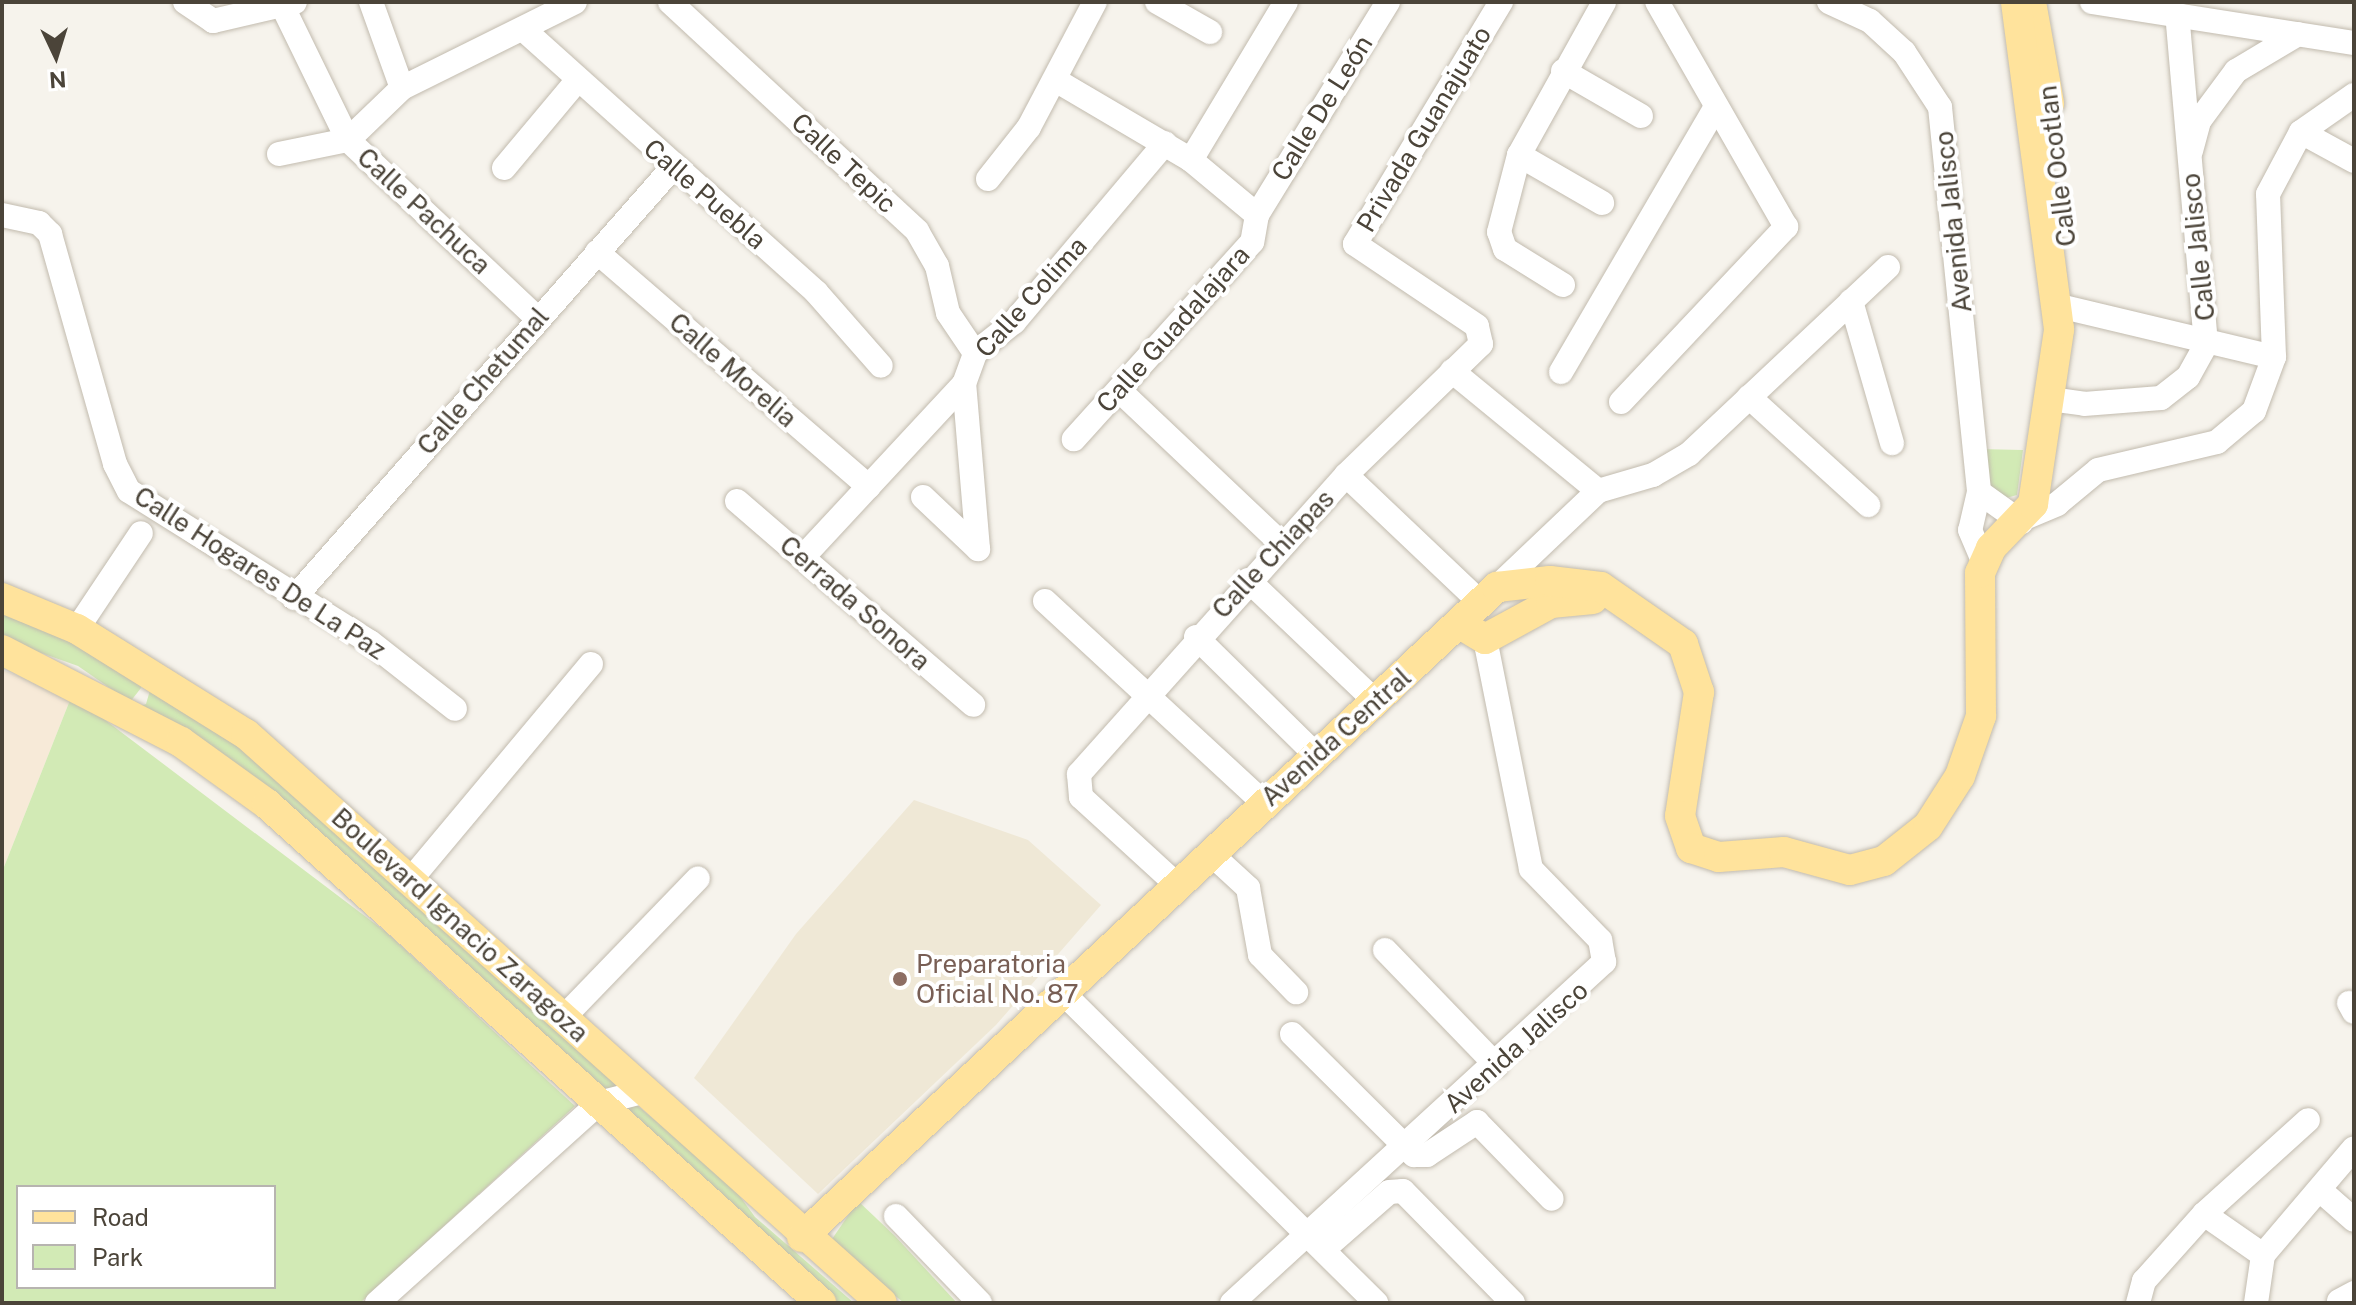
<!DOCTYPE html>
<html>
<head>
<meta charset="utf-8">
<style>
  body { margin:0 }
  #map { position:relative; width:2356px; height:1305px; overflow:hidden; background:#f6f3ec; font-family:"Public Sans",sans-serif }
  div>[style] { position:absolute }
  .commercial>* { inset:0; background:#f7ead8 }
  .education>* { inset:0; background:#efe8d6 }
  .green>* { inset:0; background:#d2eab5 }
  .roads { filter:drop-shadow(0 0 2px #c2bbae) drop-shadow(0 0 2px #c2bbae) }
  .minor>* { height:24px; margin:-12px; padding:0 12px; transform-origin:12px; border-radius:12px; background:#fff }
  .major>* { height:30px; margin:-15px; padding:0 15px; transform-origin:15px; border-radius:15px; background:#ffe39c }
  .dots>* { width:22px; height:22px; translate:-50% -50%; box-sizing:border-box; border:4px solid #fff; border-radius:50% }
  span { translate:-50% -50%; white-space:nowrap; text-align:center; line-height:1.15; -webkit-text-stroke:8px #fff; paint-order:stroke }
  .street-label { font-size:26px; color:#4b4439 }
  .education-label { font-size:26px; color:#785e54 }
  .left { translate:0 -50%; text-align:left }
  .frame { position:absolute; inset:0; border:4px solid #4b4439; pointer-events:none }
  .legend { position:absolute; left:16px; top:1185px; width:260px; height:104px; box-sizing:border-box; background:#fff; border:2px solid #b7b4b0; margin:0; padding:10px 14px; list-style:none; font-size:24px; color:#4b4439 }
  .legend li { display:flex; align-items:center; gap:16px; height:40px }
  .legend b { width:40px; border:2px solid #b7b4b0 }
  .north { position:absolute; left:16px; top:16px; width:80px; height:80px; -webkit-text-stroke:6px #fff; paint-order:stroke; rotate:176deg; font-size:22px; font-weight:700; line-height:32px; text-align:center; color:#4b4439 }
  .north::after { content:''; display:block; margin:auto; width:28px; height:36px; background:#4b4439; clip-path:polygon(50% 0,100% 100%,50% 72%,0 100%) }
</style>
</head>
<body>
<div id="map">
  <div class="commercial">
    <div style="clip-path:polygon(2px 670px,72px 695px,2px 872px)"></div>
  </div>
  <div class="education">
    <div style="clip-path:polygon(914px 800px,1028px 840px,1101px 905px,996px 1025px,818px 1194px,694px 1078px,796px 934px)"></div>
  </div>
  <div class="green">
    <div style="clip-path:polygon(1978px 449px,2023px 450px,2017px 495px,2006px 498px,1990px 485px)"></div>
    <div style="clip-path:polygon(2px 613px,57px 629px,144px 679px,141px 688px,130px 702px,78px 666px,2px 639px)"></div>
    <div style="clip-path:polygon(153px 680px,224px 728px,624px 1088px,600px 1099px,130px 710px,146px 704px)"></div>
    <div style="clip-path:polygon(evenodd,72px 695px,386px 932px,575px 1106px,360px 1303px,2px 1303px,2px 872px,72px 695px,18px 1187px,274px 1187px,274px 1287px,18px 1287px,18px 1187px)"></div>
    <div style="clip-path:polygon(634px 1103px,728px 1180px,755px 1217px,854px 1303px,825px 1303px,611px 1108px)"></div>
    <div style="clip-path:polygon(858px 1201px,895px 1236px,957px 1303px,904px 1303px,830px 1242px)"></div>
  </div>
  <div class="roads">
    <div class="minor">
      <div style="left:185px;top:2px;width:34px;rotate:34deg"></div>
      <div style="left:213px;top:21px;width:84px;rotate:-13deg"></div>
      <div style="left:371px;top:2px;width:91px;rotate:70.2deg"></div>
      <div style="left:670px;top:2px;width:337px;rotate:42.8deg"></div>
      <div style="left:917px;top:231px;width:40px;rotate:60.3deg"></div>
      <div style="left:937px;top:266px;width:48px;rotate:76.8deg"></div>
      <div style="left:948px;top:313px;width:48px;rotate:56deg"></div>
      <div style="left:1157px;top:2px;width:61px;rotate:29.5deg"></div>
      <div style="left:1829px;top:2px;width:45px;rotate:24.9deg"></div>
      <div style="left:1870px;top:21px;width:46px;rotate:42.4deg"></div>
      <div style="left:1904px;top:52px;width:66px;rotate:56.8deg"></div>
      <div style="left:1940px;top:107px;width:387px;rotate:84.2deg"></div>
      <div style="left:1979px;top:492px;width:39px;rotate:103deg"></div>
      <div style="left:1970px;top:530px;width:34px;rotate:67deg"></div>
      <div style="left:2092px;top:2px;width:265px;rotate:8.9deg"></div>
      <div style="left:283px;top:7px;width:148px;rotate:64deg"></div>
      <div style="left:348px;top:140px;width:260px;rotate:43.3deg"></div>
      <div style="left:523px;top:29px;width:394px;rotate:41.9deg"></div>
      <div style="left:816px;top:292px;width:98px;rotate:48.7deg"></div>
      <div style="left:1563px;top:71px;width:90px;rotate:30deg"></div>
      <div style="left:1057px;top:81px;width:156px;rotate:30.5deg"></div>
      <div style="left:1191px;top:160px;width:86px;rotate:39.8deg"></div>
      <div style="left:1257px;top:215px;width:27px;rotate:100deg"></div>
      <div style="left:1252px;top:242px;width:266px;rotate:132.1deg"></div>
      <div style="left:2301px;top:132px;width:60px;rotate:28.7deg"></div>
      <div style="left:2191px;top:151px;width:31px;rotate:-75deg"></div>
      <div style="left:2199px;top:121px;width:62px;rotate:-53.5deg"></div>
      <div style="left:2236px;top:71px;width:72px;rotate:-30.8deg"></div>
      <div style="left:279px;top:154px;width:70px;rotate:-11.5deg"></div>
      <div style="left:348px;top:140px;width:75px;rotate:-43.9deg"></div>
      <div style="left:402px;top:88px;width:193px;rotate:-26.4deg"></div>
      <div style="left:1519px;top:155px;width:96px;rotate:30deg"></div>
      <div style="left:1191px;top:160px;width:184px;rotate:-59deg"></div>
      <div style="left:504px;top:168px;width:112px;rotate:-50.1deg"></div>
      <div style="left:988px;top:179px;width:66px;rotate:-51.7deg"></div>
      <div style="left:1029px;top:127px;width:141px;rotate:-62.2deg"></div>
      <div style="left:2px;top:215px;width:38px;rotate:12deg"></div>
      <div style="left:39px;top:223px;width:16px;rotate:45deg"></div>
      <div style="left:50px;top:234px;width:239px;rotate:74.2deg"></div>
      <div style="left:115px;top:464px;width:30px;rotate:63deg"></div>
      <div style="left:129px;top:491px;width:284px;rotate:32.1deg"></div>
      <div style="left:370px;top:642px;width:108px;rotate:38.2deg"></div>
      <div style="left:1257px;top:215px;width:250px;rotate:-58.4deg"></div>
      <div style="left:597px;top:252px;width:359px;rotate:40.8deg"></div>
      <div style="left:1563px;top:285px;width:68px;rotate:-148.2deg"></div>
      <div style="left:1505px;top:249px;width:18px;rotate:-109deg"></div>
      <div style="left:1499px;top:232px;width:80px;rotate:-75.4deg"></div>
      <div style="left:1519px;top:155px;width:175px;rotate:-60.9deg"></div>
      <div style="left:1851px;top:301px;width:148px;rotate:73.9deg"></div>
      <div style="left:2055px;top:305px;width:225px;rotate:13.4deg"></div>
      <div style="left:1452px;top:371px;width:189px;rotate:39.4deg"></div>
      <div style="left:1561px;top:372px;width:307px;rotate:-59.7deg"></div>
      <div style="left:1119px;top:390px;width:224px;rotate:43.4deg"></div>
      <div style="left:1749px;top:397px;width:161px;rotate:42.2deg"></div>
      <div style="left:2050px;top:399px;width:34px;rotate:8deg"></div>
      <div style="left:2084px;top:404px;width:77px;rotate:-4.5deg"></div>
      <div style="left:2161px;top:398px;width:34px;rotate:-38deg"></div>
      <div style="left:2188px;top:377px;width:38px;rotate:-61deg"></div>
      <div style="left:2206px;top:344px;width:331px;rotate:-95deg"></div>
      <div style="left:1621px;top:402px;width:241px;rotate:-46.7deg"></div>
      <div style="left:1786px;top:227px;width:259px;rotate:-119.8deg"></div>
      <div style="left:1346px;top:475px;width:186px;rotate:43.5deg"></div>
      <div style="left:1979px;top:492px;width:52px;rotate:35.5deg"></div>
      <div style="left:923px;top:497px;width:76px;rotate:43.4deg"></div>
      <div style="left:978px;top:549px;width:166px;rotate:-94.8deg"></div>
      <div style="left:737px;top:501px;width:312px;rotate:40.8deg"></div>
      <div style="left:2027px;top:517px;width:33px;rotate:-23deg"></div>
      <div style="left:2057px;top:504px;width:53px;rotate:-39.7deg"></div>
      <div style="left:2098px;top:470px;width:122px;rotate:-13.2deg"></div>
      <div style="left:2217px;top:442px;width:48px;rotate:-40deg"></div>
      <div style="left:2254px;top:411px;width:58px;rotate:-69.7deg"></div>
      <div style="left:2274px;top:357px;width:163px;rotate:-92.1deg"></div>
      <div style="left:2268px;top:194px;width:70px;rotate:-62deg"></div>
      <div style="left:2301px;top:132px;width:65px;rotate:-34.9deg"></div>
      <div style="left:803px;top:557px;width:236px;rotate:-47.1deg"></div>
      <div style="left:964px;top:384px;width:33px;rotate:-70deg"></div>
      <div style="left:975px;top:353px;width:50px;rotate:-38.5deg"></div>
      <div style="left:1014px;top:322px;width:234px;rotate:-49.8deg"></div>
      <div style="left:1248px;top:580px;width:175px;rotate:43.6deg"></div>
      <div style="left:1497px;top:587px;width:139px;rotate:-43.5deg"></div>
      <div style="left:1598px;top:491px;width:57px;rotate:-16.2deg"></div>
      <div style="left:1653px;top:475px;width:42px;rotate:-30.3deg"></div>
      <div style="left:1689px;top:454px;width:273px;rotate:-43.2deg"></div>
      <div style="left:294px;top:598px;width:575px;rotate:-48.66deg"></div>
      <div style="left:1045px;top:601px;width:298px;rotate:42.7deg"></div>
      <div style="left:77px;top:629px;width:115px;rotate:-56.3deg"></div>
      <div style="left:1196px;top:637px;width:168px;rotate:44.5deg"></div>
      <div style="left:1210px;top:853px;width:52px;rotate:42.6deg"></div>
      <div style="left:1248px;top:888px;width:68px;rotate:79.8deg"></div>
      <div style="left:1260px;top:955px;width:52px;rotate:45.8deg"></div>
      <div style="left:412px;top:878px;width:279px;rotate:-50.1deg"></div>
      <div style="left:1176px;top:884px;width:129px;rotate:-137.5deg"></div>
      <div style="left:1081px;top:797px;width:23px;rotate:-95deg"></div>
      <div style="left:1079px;top:774px;width:401px;rotate:-48.2deg"></div>
      <div style="left:1346px;top:475px;width:188px;rotate:-44.1deg"></div>
      <div style="left:1481px;top:344px;width:18px;rotate:-103deg"></div>
      <div style="left:1477px;top:326px;width:147px;rotate:-146.1deg"></div>
      <div style="left:1355px;top:244px;width:283px;rotate:-58.9deg"></div>
      <div style="left:1385px;top:950px;width:160px;rotate:46deg"></div>
      <div style="left:1060px;top:990px;width:445px;rotate:44.7deg"></div>
      <div style="left:2349px;top:1003px;width:10px;rotate:61deg"></div>
      <div style="left:563px;top:1018px;width:194px;rotate:-46deg"></div>
      <div style="left:1292px;top:1034px;width:172px;rotate:44.8deg"></div>
      <div style="left:1414px;top:1155px;width:13px"></div>
      <div style="left:1427px;top:1155px;width:60px;rotate:-33.4deg"></div>
      <div style="left:1477px;top:1122px;width:107px;rotate:45.8deg"></div>
      <div style="left:2321px;top:1191px;width:44px;rotate:41.3deg"></div>
      <div style="left:2204px;top:1214px;width:72px;rotate:34.8deg"></div>
      <div style="left:896px;top:1216px;width:121px;rotate:46deg"></div>
      <div style="left:1324px;top:1249px;width:86px;rotate:-41.2deg"></div>
      <div style="left:1389px;top:1192px;width:14px;rotate:-4deg"></div>
      <div style="left:1403px;top:1191px;width:157px;rotate:45.5deg"></div>
      <div style="left:2339px;top:1301px;width:17px;rotate:-28deg"></div>
      <div style="left:377px;top:1303px;width:299px;rotate:-42deg"></div>
      <div style="left:599px;top:1103px;width:44px;rotate:-14.3deg"></div>
      <div style="left:1232px;top:1303px;width:505px;rotate:-42.51deg"></div>
      <div style="left:1604px;top:962px;width:22px;rotate:-100deg"></div>
      <div style="left:1600px;top:940px;width:99px;rotate:-134.2deg"></div>
      <div style="left:1531px;top:869px;width:235px;rotate:-101.3deg"></div>
      <div style="left:2138px;top:1303px;width:23px;rotate:-75deg"></div>
      <div style="left:2144px;top:1281px;width:90px;rotate:-48.2deg"></div>
      <div style="left:2204px;top:1214px;width:140px;rotate:-42.1deg"></div>
      <div style="left:2256px;top:1303px;width:49px;rotate:-81.7deg"></div>
      <div style="left:2263px;top:1255px;width:140px;rotate:-49.6deg"></div>
    </div>
    <div class="major">
      <div style="left:2031px;top:2px;width:103px;rotate:79.9deg"></div>
      <div style="left:2px;top:598px;width:81px;rotate:22.5deg"></div>
      <div style="left:77px;top:629px;width:199px;rotate:31.9deg"></div>
      <div style="left:246px;top:734px;width:853px;rotate:41.82deg"></div>
      <div style="left:1460px;top:624px;width:29px;rotate:31deg"></div>
      <div style="left:1485px;top:639px;width:75px;rotate:-28.6deg"></div>
      <div style="left:1551px;top:603px;width:42px;rotate:-5.4deg"></div>
      <div style="left:2px;top:650px;width:201px;rotate:27.2deg"></div>
      <div style="left:181px;top:742px;width:106px;rotate:35.8deg"></div>
      <div style="left:267px;top:804px;width:746px;rotate:42.01deg"></div>
      <div style="left:802px;top:1237px;width:952px;rotate:-43.08deg"></div>
      <div style="left:1497px;top:587px;width:53px;rotate:-6.5deg"></div>
      <div style="left:1550px;top:581px;width:51px;rotate:6.7deg"></div>
      <div style="left:1601px;top:587px;width:100px;rotate:34.8deg"></div>
      <div style="left:1683px;top:644px;width:51px;rotate:71.6deg"></div>
      <div style="left:1699px;top:692px;width:125px;rotate:98.7deg"></div>
      <div style="left:1680px;top:816px;width:34px;rotate:71deg"></div>
      <div style="left:1691px;top:848px;width:29px;rotate:18deg"></div>
      <div style="left:1719px;top:857px;width:65px;rotate:-4.4deg"></div>
      <div style="left:1784px;top:852px;width:68px;rotate:15.3deg"></div>
      <div style="left:1850px;top:870px;width:35px;rotate:-15deg"></div>
      <div style="left:1884px;top:861px;width:56px;rotate:-38.5deg"></div>
      <div style="left:1928px;top:826px;width:59px;rotate:-57.4deg"></div>
      <div style="left:1960px;top:776px;width:64px;rotate:-70.7deg"></div>
      <div style="left:1981px;top:716px;width:143px;rotate:-90.4deg"></div>
      <div style="left:1980px;top:573px;width:27px;rotate:-66deg"></div>
      <div style="left:1991px;top:548px;width:61px;rotate:-46.3deg"></div>
      <div style="left:2033px;top:504px;width:177px;rotate:-81.5deg"></div>
      <div style="left:2059px;top:329px;width:330px;rotate:-97.5deg"></div>
    </div>
  </div>
  <div class="dots">
    <div style="left:900px;top:979px;background:#8d6e63"></div>
  </div>
  <div class="street-label">
    <span style="left:1322px;top:108px;rotate:-58deg">Calle De León</span>
    <span style="left:1424px;top:129px;rotate:-59deg">Privada Guanajuato</span>
    <span style="left:844px;top:163px;rotate:43deg">Calle Tepic</span>
    <span style="left:2057px;top:166px;rotate:-97deg">Calle Ocotlan</span>
    <span style="left:705px;top:194px;rotate:41deg">Calle Puebla</span>
    <span style="left:424px;top:211px;rotate:43deg">Calle Pachuca</span>
    <span style="left:1953px;top:222px;rotate:-96deg">Avenida Jalisco</span>
    <span style="left:2198px;top:247px;rotate:-96deg">Calle Jalisco</span>
    <span style="left:1031px;top:297px;rotate:-48deg">Calle Colima</span>
    <span style="left:1173px;top:329px;rotate:-48deg">Calle Guadalajara</span>
    <span style="left:733px;top:370px;rotate:41deg">Calle Morelia</span>
    <span style="left:483px;top:381px;rotate:-49deg">Calle Chetumal</span>
    <span style="left:1273px;top:554px;rotate:-47deg">Calle Chiapas</span>
    <span style="left:260px;top:573px;rotate:33deg">Calle Hogares De La Paz</span>
    <span style="left:855px;top:603px;rotate:41deg">Cerrada Sonora</span>
    <span style="left:1336px;top:737px;rotate:-42deg">Avenida Central</span>
    <span style="left:460px;top:925px;rotate:42deg">Boulevard Ignacio Zaragoza</span>
    <span style="left:1516px;top:1047px;rotate:-42deg">Avenida Jalisco</span>
  </div>
  <div class="education-label">
    <span class="left" style="left:916px;top:979px">Preparatoria<br>Oficial No. 87</span>
  </div>
  <div class="frame"></div>
  <ul class="legend">
  <li><b style="height:10px;background:#ffe39c"></b>Road</li>
  <li><b style="height:22px;background:#d2eab5"></b>Park</li>
  </ul>
  <div class="north">N</div>
</div>
</body>
</html>
